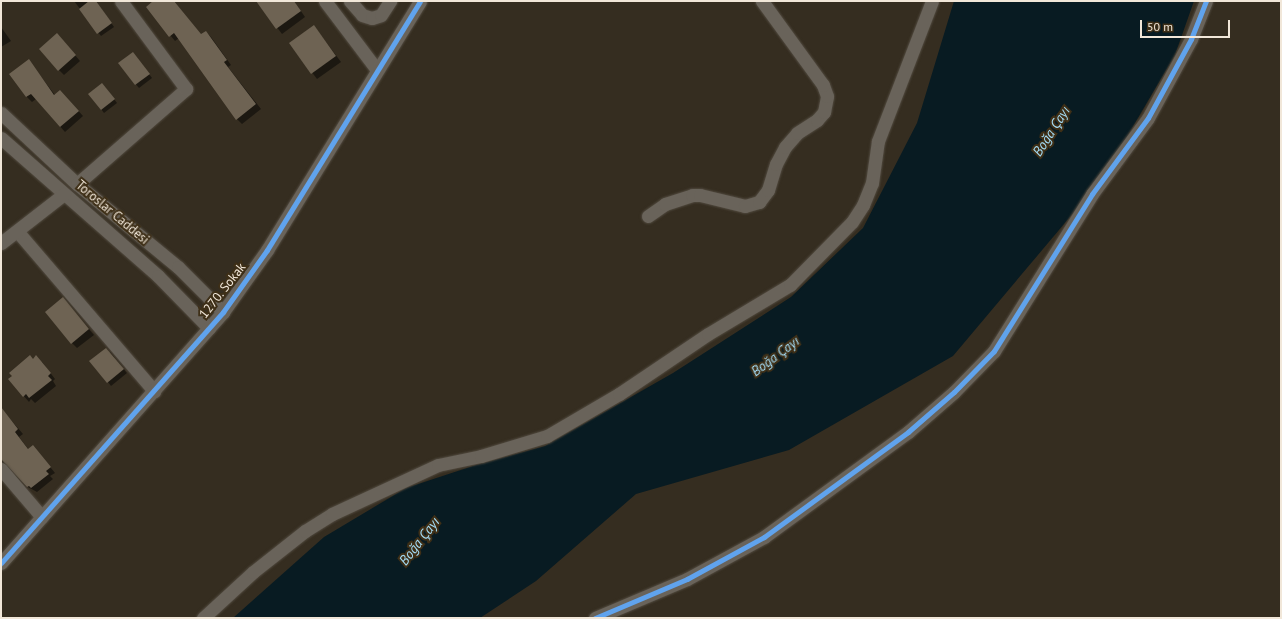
<!DOCTYPE html>
<html>
<head>
<meta charset="utf-8">
<style>
  body { margin:0 }
  #map { position:relative; width:1282px; height:619px; overflow:hidden; background:#352d20; font-family:"PT Sans",sans-serif }
  div>[style] { position:absolute }
  .water>* { inset:0; background:#081b22 }
  .shadow>* { inset:0; background:#0007 }
  .building>* { inset:0; background:#6e6353 }
  .roads { filter:drop-shadow(0 0 1px #514a3f) drop-shadow(0 0 1px #514a3f) }
  .minor>* { height:13px; margin:-6.5px; padding:0 6.5px; transform-origin:6.5px; border-radius:6.5px; background:#69635a }
  .cycleway>* { height:5px; margin:-2.5px; padding:0 2.5px; transform-origin:2.5px; border-radius:2.5px; background:#60a3ed }
  span { translate:-50% -50%; white-space:nowrap; text-align:center; line-height:1.15; -webkit-text-stroke:4px #3e2f17; paint-order:stroke }
  .street-label { font-size:13px; color:#f1e7d9 }
  .water-label { font-size:14px; color:#a4ddf7; font-style:italic }
  .frame { position:absolute; inset:0; border:2px solid #f1e7d9; pointer-events:none }
  .scale { position:absolute; left:1140px; top:20px; width:90px; height:18px; box-sizing:border-box; border:2px solid #f1e7d9; border-top:0; padding-left:5px; font-size:12px; line-height:14px; white-space:nowrap; color:#f1e7d9; -webkit-text-stroke:3px #3e2f17; paint-order:stroke }
</style>
</head>
<body>
<div id="map">
  <div class="water">
    <div style="clip-path:polygon(954px 1px,1194px 1px,1175px 55px,1118px 152px,1080px 205px,953px 356px,789px 450px,636px 494px,536px 581px,480px 618px,233px 618px,324px 537px,406px 488px,476px 465px,545px 446px,673px 373px,791px 297px,863px 228px,917px 123px)"></div>
  </div>
  <div class="shadow">
    <div style="clip-path:polygon(74px 1px,96px 1px,114px 27px,101px 36px)"></div>
    <div style="clip-path:polygon(155px 1px,174px 1px,201px 35px,206px 32px,211px 37px,231px 65px,228px 67px,261px 109px,242px 124px,237px 119px,179px 38px,175px 41px,147px 7px)"></div>
    <div style="clip-path:polygon(257px 1px,294px 1px,305px 17px,282px 34px)"></div>
    <div style="clip-path:polygon(314px 26px,341px 62px,317px 79px,290px 43px)"></div>
    <div style="clip-path:polygon(1px 27px,11px 41px,1px 47px)"></div>
    <div style="clip-path:polygon(62px 40px,80px 61px,64px 75px,59px 70px)"></div>
    <div style="clip-path:polygon(136px 57px,152px 78px,139px 88px,119px 64px)"></div>
    <div style="clip-path:polygon(29px 61px,55px 95px,65px 96px,83px 116px,65px 132px,36px 99px,32px 102px,27px 97px,10px 74px)"></div>
    <div style="clip-path:polygon(105px 87px,117px 103px,104px 113px,101px 109px)"></div>
    <div style="clip-path:polygon(68px 304px,94px 335px,77px 348px,72px 343px)"></div>
    <div style="clip-path:polygon(110px 352px,127px 373px,111px 386px,108px 382px)"></div>
    <div style="clip-path:polygon(42px 362px,55px 379px,53px 381px,56px 386px,35px 403px,31px 399px,29px 402px,9px 379px)"></div>
    <div style="clip-path:polygon(4px 412px,23px 434px,19px 437px,29px 450px,38px 452px,55px 473px,50px 476px,53px 479px,37px 492px,28px 487px,1px 456px,1px 414px)"></div>
  </div>
  <div class="building">
    <div style="clip-path:polygon(89px 1px,96px 1px,112px 23px,97px 34px,79px 9px)"></div>
    <div style="clip-path:polygon(153px 1px,174px 1px,201px 34px,206px 31px,227px 60px,224px 62px,256px 104px,236px 120px,174px 33px,169px 37px,146px 7px)"></div>
    <div style="clip-path:polygon(256px 1px,294px 1px,301px 11px,276px 29px)"></div>
    <div style="clip-path:polygon(314px 25px,336px 56px,311px 74px,289px 43px)"></div>
    <div style="clip-path:polygon(57px 33px,76px 55px,58px 71px,39px 49px)"></div>
    <div style="clip-path:polygon(133px 52px,150px 74px,135px 85px,118px 63px)"></div>
    <div style="clip-path:polygon(29px 59px,54px 95px,60px 90px,79px 111px,60px 127px,31px 94px,26px 97px,9px 74px)"></div>
    <div style="clip-path:polygon(102px 83px,115px 99px,101px 110px,88px 94px)"></div>
    <div style="clip-path:polygon(63px 297px,89px 329px,71px 344px,45px 312px)"></div>
    <div style="clip-path:polygon(106px 348px,124px 369px,107px 383px,89px 361px)"></div>
    <div style="clip-path:polygon(30px 355px,33px 359px,36px 355px,51px 373px,48px 376px,52px 380px,29px 398px,26px 394px,23px 397px,8px 379px,12px 376px,9px 373px)"></div>
    <div style="clip-path:polygon(1px 407px,18px 429px,15px 432px,28px 449px,33px 445px,51px 467px,46px 471px,49px 474px,31px 488px,29px 486px,27px 487px,1px 459px)"></div>
  </div>
  <div class="roads">
    <div class="minor">
      <div style="left:325px;top:1px;width:86px;rotate:53deg"></div>
      <div style="left:350px;top:1px;width:18px;rotate:49deg"></div>
      <div style="left:362px;top:15px;width:10px;rotate:17deg"></div>
      <div style="left:372px;top:18px;width:9px;rotate:-18deg"></div>
      <div style="left:381px;top:15px;width:17px;rotate:-57deg"></div>
      <div style="left:1px;top:113px;width:104px;rotate:43.1deg"></div>
      <div style="left:77px;top:184px;width:131px;rotate:39.4deg"></div>
      <div style="left:178px;top:267px;width:64px;rotate:45deg"></div>
      <div style="left:1px;top:138px;width:209px;rotate:41.3deg"></div>
      <div style="left:158px;top:276px;width:73px;rotate:45.6deg"></div>
      <div style="left:77px;top:184px;width:145px;rotate:-41.1deg"></div>
      <div style="left:186px;top:89px;width:109px;rotate:-126.5deg"></div>
      <div style="left:648px;top:216px;width:21px;rotate:-35deg"></div>
      <div style="left:665px;top:204px;width:28px;rotate:-18deg"></div>
      <div style="left:692px;top:195px;width:8px"></div>
      <div style="left:700px;top:195px;width:46px;rotate:13.7deg"></div>
      <div style="left:745px;top:206px;width:15px;rotate:-16deg"></div>
      <div style="left:759px;top:202px;width:15px;rotate:-53deg"></div>
      <div style="left:768px;top:190px;width:27px;rotate:-73deg"></div>
      <div style="left:776px;top:164px;width:19px;rotate:-62deg"></div>
      <div style="left:785px;top:147px;width:18px;rotate:-49deg"></div>
      <div style="left:797px;top:133px;width:24px;rotate:-33deg"></div>
      <div style="left:817px;top:120px;width:11px;rotate:-49deg"></div>
      <div style="left:824px;top:112px;width:16px;rotate:-79deg"></div>
      <div style="left:827px;top:96px;width:12px;rotate:-110deg"></div>
      <div style="left:823px;top:85px;width:104px;rotate:-126deg"></div>
      <div style="left:17px;top:231px;width:211px;rotate:49.4deg"></div>
      <div style="left:1px;top:243px;width:80px;rotate:-37.9deg"></div>
      <div style="left:1px;top:469px;width:63px;rotate:49.5deg"></div>
      <div style="left:1px;top:563px;width:335px;rotate:-48.5deg"></div>
      <div style="left:223px;top:312px;width:76px;rotate:-54.6deg"></div>
      <div style="left:267px;top:250px;width:292px;rotate:-58.4deg"></div>
      <div style="left:203px;top:618px;width:68px;rotate:-42.6deg"></div>
      <div style="left:253px;top:572px;width:66px;rotate:-38.3deg"></div>
      <div style="left:305px;top:531px;width:32px;rotate:-32deg"></div>
      <div style="left:332px;top:514px;width:117px;rotate:-24.8deg"></div>
      <div style="left:438px;top:465px;width:44px;rotate:-11.8deg"></div>
      <div style="left:481px;top:456px;width:69px;rotate:-16.9deg"></div>
      <div style="left:547px;top:436px;width:83px;rotate:-30.3deg"></div>
      <div style="left:619px;top:394px;width:107px;rotate:-34deg"></div>
      <div style="left:708px;top:334px;width:96px;rotate:-30.9deg"></div>
      <div style="left:790px;top:285px;width:88px;rotate:-45.5deg"></div>
      <div style="left:852px;top:222px;width:20px;rotate:-57deg"></div>
      <div style="left:863px;top:205px;width:24px;rotate:-68deg"></div>
      <div style="left:872px;top:183px;width:42px;rotate:-81.9deg"></div>
      <div style="left:878px;top:141px;width:150px;rotate:-68.9deg"></div>
      <div style="left:595px;top:618px;width:100px;rotate:-23deg"></div>
      <div style="left:687px;top:579px;width:88px;rotate:-28.6deg"></div>
      <div style="left:764px;top:537px;width:178px;rotate:-36.1deg"></div>
      <div style="left:908px;top:432px;width:61px;rotate:-41deg"></div>
      <div style="left:954px;top:392px;width:57px;rotate:-45.7deg"></div>
      <div style="left:994px;top:351px;width:185px;rotate:-58deg"></div>
      <div style="left:1092px;top:194px;width:94px;rotate:-53.6deg"></div>
      <div style="left:1148px;top:118px;width:90px;rotate:-61.4deg"></div>
      <div style="left:1191px;top:39px;width:41px;rotate:-68.5deg"></div>
    </div>
  </div>
  <div class="cycleway">
    <div style="left:1px;top:563px;width:335px;rotate:-48.5deg"></div>
    <div style="left:223px;top:312px;width:76px;rotate:-54.6deg"></div>
    <div style="left:267px;top:250px;width:292px;rotate:-58.4deg"></div>
    <div style="left:595px;top:618px;width:100px;rotate:-23deg"></div>
    <div style="left:687px;top:579px;width:88px;rotate:-28.6deg"></div>
    <div style="left:764px;top:537px;width:178px;rotate:-36.1deg"></div>
    <div style="left:908px;top:432px;width:61px;rotate:-41deg"></div>
    <div style="left:954px;top:392px;width:57px;rotate:-45.7deg"></div>
    <div style="left:994px;top:351px;width:185px;rotate:-58deg"></div>
    <div style="left:1092px;top:194px;width:94px;rotate:-53.6deg"></div>
    <div style="left:1148px;top:118px;width:90px;rotate:-61.4deg"></div>
    <div style="left:1191px;top:39px;width:41px;rotate:-68.5deg"></div>
  </div>
  <div class="street-label">
    <span style="left:112px;top:213px;rotate:40deg">Toroslar Caddesi</span>
    <span style="left:223px;top:291px;rotate:-52deg">1270. Sokak</span>
  </div>
  <div class="water-label">
    <span style="left:1051px;top:131px;rotate:-57deg">Boğa Çayı</span>
    <span style="left:775px;top:356px;rotate:-37deg">Boğa Çayı</span>
    <span style="left:419px;top:541px;rotate:-52deg">Boğa Çayı</span>
  </div>
  <div class="frame"></div>
  <div class="scale">50 m</div>
</div>
</body>
</html>
